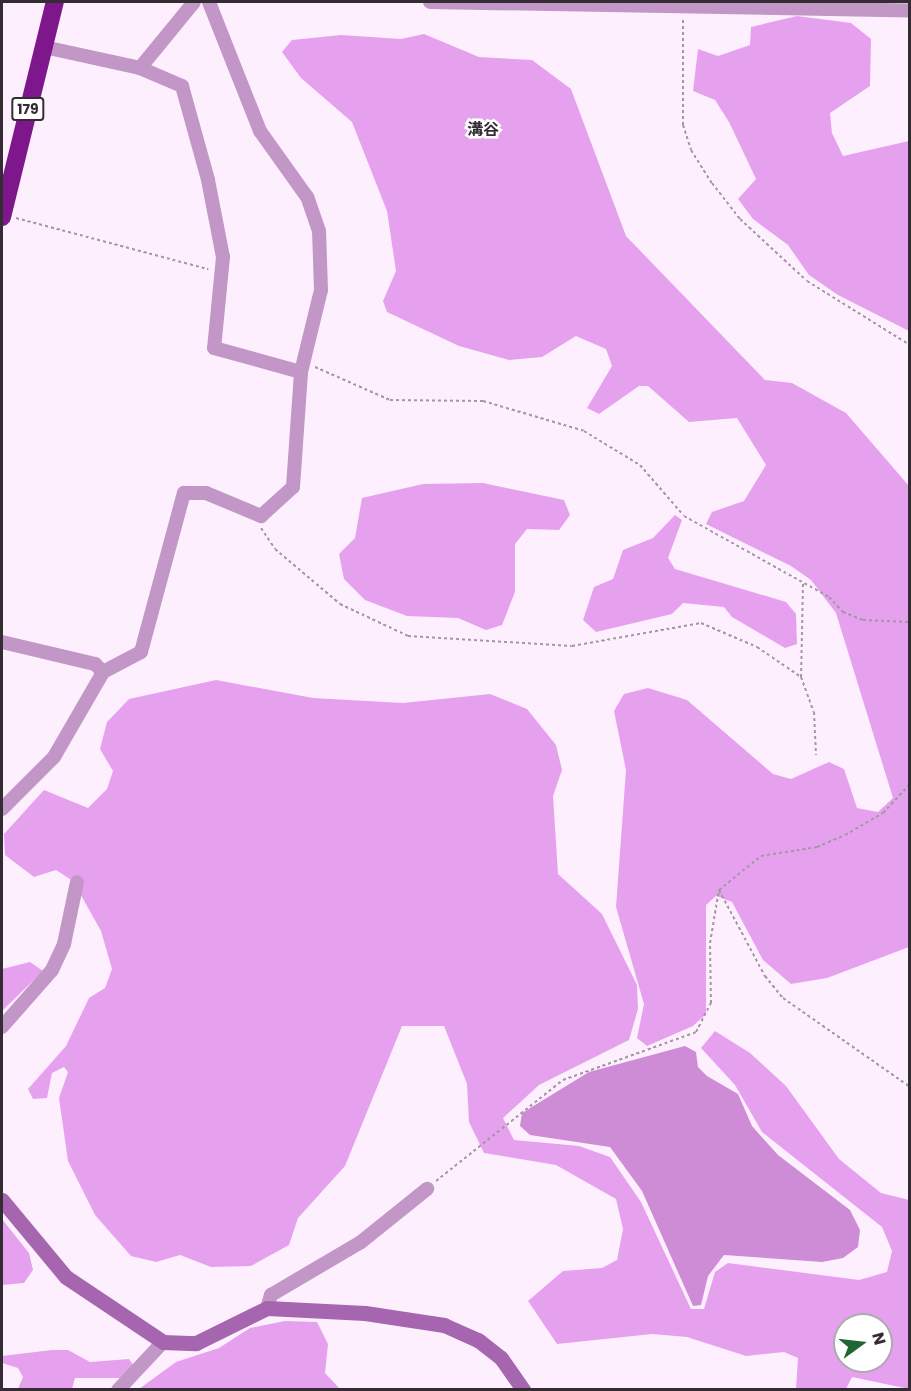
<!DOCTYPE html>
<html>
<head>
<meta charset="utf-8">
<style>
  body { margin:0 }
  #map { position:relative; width:911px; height:1391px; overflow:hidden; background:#feefff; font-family:Poppins,"Noto Sans JP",sans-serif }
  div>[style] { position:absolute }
  .forest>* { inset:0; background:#e5a1ee }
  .water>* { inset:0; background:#ce8bd6 }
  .path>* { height:2px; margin-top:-1px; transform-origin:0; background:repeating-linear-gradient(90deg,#a297a3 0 3px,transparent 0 6px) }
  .street>* { height:14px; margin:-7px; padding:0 7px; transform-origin:7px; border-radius:7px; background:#c296c7 }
  .secondary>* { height:15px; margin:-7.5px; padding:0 7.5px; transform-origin:7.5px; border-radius:7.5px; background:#a666af }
  .highway>* { height:18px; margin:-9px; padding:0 9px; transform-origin:9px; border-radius:9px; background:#7f178c }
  span { translate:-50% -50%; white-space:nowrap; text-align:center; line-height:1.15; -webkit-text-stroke:5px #fff; paint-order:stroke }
  .shield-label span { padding:2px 4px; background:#fff; border:2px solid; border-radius:4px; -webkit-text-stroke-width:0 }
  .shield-label { font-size:14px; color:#332d33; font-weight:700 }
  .neighbourhood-label { font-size:16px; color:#332d33; font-weight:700 }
  .frame { position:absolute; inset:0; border:3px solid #332d33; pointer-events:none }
  .north { position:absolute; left:833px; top:1313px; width:60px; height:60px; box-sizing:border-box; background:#fff; border:2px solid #adabad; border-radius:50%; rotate:75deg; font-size:16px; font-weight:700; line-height:24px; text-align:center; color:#332d33 }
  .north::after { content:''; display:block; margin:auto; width:21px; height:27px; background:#206632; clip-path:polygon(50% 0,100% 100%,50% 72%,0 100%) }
</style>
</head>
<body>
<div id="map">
  <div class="forest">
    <div style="clip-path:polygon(797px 16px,851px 23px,871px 39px,870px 86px,830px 113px,832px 133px,843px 156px,909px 141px,909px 331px,838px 295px,809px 275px,788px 245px,753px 219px,738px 199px,756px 179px,729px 122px,715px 100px,693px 91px,698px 49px,718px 56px,750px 45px,751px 27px)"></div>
    <div style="clip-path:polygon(424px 34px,479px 57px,532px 60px,571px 89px,626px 236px,765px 380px,792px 383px,846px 413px,909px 486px,909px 947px,827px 978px,791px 984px,763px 960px,732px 902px,716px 896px,706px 905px,706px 1014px,693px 1026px,647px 1046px,637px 1038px,644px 1004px,616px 907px,626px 770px,614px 711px,624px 694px,648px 688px,687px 700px,773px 774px,791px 779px,829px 762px,844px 769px,857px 808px,878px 812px,893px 798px,836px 613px,811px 580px,791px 566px,706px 524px,712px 512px,744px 501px,766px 465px,737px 418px,689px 422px,648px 386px,639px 386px,599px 414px,587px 408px,612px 366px,606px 349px,576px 336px,542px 357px,509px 360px,459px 346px,387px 312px,383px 301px,396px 271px,387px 211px,352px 122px,301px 78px,282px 52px,292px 40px,341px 35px,401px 39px)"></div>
    <div style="clip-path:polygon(483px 483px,564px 500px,570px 515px,559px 530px,527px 529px,515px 544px,515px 592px,502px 625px,486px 630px,458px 618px,407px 616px,365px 600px,344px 579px,339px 554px,355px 538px,362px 498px,423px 484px)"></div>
    <div style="clip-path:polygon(675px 515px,682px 520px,668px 558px,675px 569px,786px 602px,796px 614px,797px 644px,785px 648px,732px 617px,724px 607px,683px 603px,672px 614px,596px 632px,583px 620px,594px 587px,613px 579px,623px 550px,653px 538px)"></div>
    <div style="clip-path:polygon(evenodd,216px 680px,313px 698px,403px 703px,490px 694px,527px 709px,556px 745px,562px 770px,553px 796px,558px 874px,602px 914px,637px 985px,638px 1009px,629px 1040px,539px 1085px,503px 1118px,514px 1140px,579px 1146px,610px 1157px,641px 1202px,691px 1309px,704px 1309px,715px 1272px,728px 1263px,859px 1280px,887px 1272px,892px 1251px,882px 1227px,762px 1132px,735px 1085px,701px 1048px,715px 1031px,750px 1053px,786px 1086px,839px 1159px,881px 1193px,909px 1200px,909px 1389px,852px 1377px,846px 1389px,796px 1389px,798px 1358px,784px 1352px,746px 1356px,687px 1337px,652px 1334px,557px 1344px,528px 1301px,563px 1271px,602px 1268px,617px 1260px,623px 1229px,616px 1199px,556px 1165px,484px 1153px,469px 1122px,467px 1084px,444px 1026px,402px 1026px,345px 1166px,298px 1218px,289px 1245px,251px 1266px,211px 1267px,180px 1255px,156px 1262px,131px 1256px,95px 1215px,68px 1161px,59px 1098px,68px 1072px,64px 1067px,52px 1073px,47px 1098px,33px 1099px,28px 1089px,66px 1046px,89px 998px,105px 988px,112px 969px,101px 931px,73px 881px,56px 870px,34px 877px,5px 855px,4px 834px,44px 790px,88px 808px,107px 789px,113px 771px,100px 749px,107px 722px,129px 699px,216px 680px,845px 1325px,881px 1325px,881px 1361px,845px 1361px,845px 1325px)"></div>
    <div style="clip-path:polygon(30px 962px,43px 971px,2px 1011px,2px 969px)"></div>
    <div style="clip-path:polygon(2px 1219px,29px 1253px,33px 1270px,24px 1283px,2px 1285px)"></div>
    <div style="clip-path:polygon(285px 1321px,317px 1322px,328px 1344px,325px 1373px,340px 1389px,139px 1389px,176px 1362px,219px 1348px,250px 1328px)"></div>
    <div style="clip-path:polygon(52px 1350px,68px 1350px,90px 1362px,129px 1359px,134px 1366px,122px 1378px,75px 1378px,72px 1389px,18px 1389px,23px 1377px,18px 1368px,2px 1363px,2px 1356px)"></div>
  </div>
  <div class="water">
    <div style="clip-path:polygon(685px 1046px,696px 1052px,698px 1067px,707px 1076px,738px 1094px,752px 1126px,778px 1155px,850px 1210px,860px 1230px,858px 1247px,843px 1258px,822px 1262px,724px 1255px,708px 1276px,701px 1305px,693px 1306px,642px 1191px,610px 1147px,530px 1135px,520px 1126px,522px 1113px,589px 1072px)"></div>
  </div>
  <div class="path">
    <div style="left:683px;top:20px;width:105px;rotate:90deg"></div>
    <div style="left:683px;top:125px;width:26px;rotate:72deg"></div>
    <div style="left:691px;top:150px;width:39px;rotate:58deg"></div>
    <div style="left:712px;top:183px;width:46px;rotate:52.1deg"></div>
    <div style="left:740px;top:219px;width:91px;rotate:42.8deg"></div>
    <div style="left:807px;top:281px;width:121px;rotate:31.9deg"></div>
    <div style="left:16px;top:218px;width:199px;rotate:14.9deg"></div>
    <div style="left:315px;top:367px;width:82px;rotate:23.7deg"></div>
    <div style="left:390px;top:400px;width:93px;rotate:0.6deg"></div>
    <div style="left:483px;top:401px;width:105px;rotate:16.5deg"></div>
    <div style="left:584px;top:431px;width:66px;rotate:31.3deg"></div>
    <div style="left:640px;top:465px;width:67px;rotate:49.2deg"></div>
    <div style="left:684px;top:516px;width:166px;rotate:29.2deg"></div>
    <div style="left:829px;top:597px;width:21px;rotate:47deg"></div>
    <div style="left:843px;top:612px;width:22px;rotate:22deg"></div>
    <div style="left:863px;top:620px;width:47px;rotate:2.4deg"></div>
    <div style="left:261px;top:528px;width:25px;rotate:56deg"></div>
    <div style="left:275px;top:549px;width:85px;rotate:40.2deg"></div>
    <div style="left:340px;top:604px;width:75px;rotate:25.2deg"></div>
    <div style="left:408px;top:636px;width:164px;rotate:3.5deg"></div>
    <div style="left:572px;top:646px;width:131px;rotate:-10.1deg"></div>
    <div style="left:701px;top:623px;width:61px;rotate:23.2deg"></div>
    <div style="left:757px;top:647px;width:53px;rotate:34.3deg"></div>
    <div style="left:803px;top:584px;width:93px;rotate:91.2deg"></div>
    <div style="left:801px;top:677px;width:37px;rotate:70deg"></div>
    <div style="left:814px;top:712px;width:43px;rotate:87.3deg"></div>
    <div style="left:719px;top:890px;width:98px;rotate:61.9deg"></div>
    <div style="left:765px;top:976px;width:28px;rotate:51deg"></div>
    <div style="left:783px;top:998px;width:155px;rotate:35deg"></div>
    <div style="left:436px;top:1181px;width:162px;rotate:-38.5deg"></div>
    <div style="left:563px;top:1080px;width:141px;rotate:-19.8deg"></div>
    <div style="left:696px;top:1032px;width:33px;rotate:-63deg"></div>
    <div style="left:711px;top:1003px;width:60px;rotate:-91deg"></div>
    <div style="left:710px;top:943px;width:54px;rotate:-80.4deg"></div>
    <div style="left:719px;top:890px;width:54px;rotate:-39deg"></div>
    <div style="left:761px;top:856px;width:57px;rotate:-9.1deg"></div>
    <div style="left:817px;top:847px;width:30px;rotate:-23deg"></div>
    <div style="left:845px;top:835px;width:44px;rotate:-30.1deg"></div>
    <div style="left:883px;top:813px;width:40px;rotate:-47deg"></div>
  </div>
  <div class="street">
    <div style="left:430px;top:2px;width:480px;rotate:1deg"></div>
    <div style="left:44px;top:47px;width:98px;rotate:12.3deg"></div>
    <div style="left:140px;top:68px;width:85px;rotate:-50.7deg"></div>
    <div style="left:140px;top:68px;width:46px;rotate:23.2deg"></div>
    <div style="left:182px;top:86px;width:98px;rotate:74.5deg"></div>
    <div style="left:208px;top:180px;width:78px;rotate:79deg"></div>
    <div style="left:223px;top:257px;width:91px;rotate:95.6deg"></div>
    <div style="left:214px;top:348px;width:90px;rotate:15.4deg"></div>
    <div style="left:2px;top:642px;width:96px;rotate:13.3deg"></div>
    <div style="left:95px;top:664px;width:11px;rotate:45deg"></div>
    <div style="left:2px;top:809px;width:74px;rotate:-45deg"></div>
    <div style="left:54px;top:757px;width:98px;rotate:-60deg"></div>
    <div style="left:103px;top:672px;width:43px;rotate:-27.8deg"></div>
    <div style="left:141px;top:652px;width:165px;rotate:-74.9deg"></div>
    <div style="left:184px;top:493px;width:22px"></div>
    <div style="left:206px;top:493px;width:60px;rotate:22.7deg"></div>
    <div style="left:261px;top:516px;width:43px;rotate:-42.2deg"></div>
    <div style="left:293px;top:487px;width:115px;rotate:-86deg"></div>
    <div style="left:301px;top:372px;width:84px;rotate:-76.3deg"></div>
    <div style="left:321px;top:290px;width:59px;rotate:-91.9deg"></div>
    <div style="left:319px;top:231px;width:36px;rotate:-109deg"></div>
    <div style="left:307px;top:197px;width:81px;rotate:-125.5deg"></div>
    <div style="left:260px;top:131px;width:139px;rotate:-111.6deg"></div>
    <div style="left:2px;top:1027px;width:76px;rotate:-48.7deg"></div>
    <div style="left:52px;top:970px;width:29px;rotate:-65deg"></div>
    <div style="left:64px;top:944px;width:63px;rotate:-78.2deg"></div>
    <div style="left:267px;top:1308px;width:14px;rotate:-73deg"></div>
    <div style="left:271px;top:1295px;width:104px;rotate:-30.5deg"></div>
    <div style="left:361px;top:1242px;width:85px;rotate:-38.8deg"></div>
    <div style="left:118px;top:1390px;width:66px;rotate:-46.8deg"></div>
  </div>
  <div class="secondary">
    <div style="left:2px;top:1200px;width:100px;rotate:50.3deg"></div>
    <div style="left:66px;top:1277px;width:117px;rotate:33.8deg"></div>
    <div style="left:163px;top:1342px;width:33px;rotate:2deg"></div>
    <div style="left:196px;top:1343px;width:79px;rotate:-26.2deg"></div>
    <div style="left:267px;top:1308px;width:98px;rotate:2.9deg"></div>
    <div style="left:365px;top:1313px;width:80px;rotate:8.6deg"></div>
    <div style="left:444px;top:1325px;width:37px;rotate:24deg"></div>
    <div style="left:478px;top:1340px;width:29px;rotate:38deg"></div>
    <div style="left:501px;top:1358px;width:39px;rotate:55deg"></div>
  </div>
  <div class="highway">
    <div style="left:2px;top:217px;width:221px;rotate:-76.2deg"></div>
  </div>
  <div class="shield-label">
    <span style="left:28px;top:109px">179</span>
  </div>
  <div class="neighbourhood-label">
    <span style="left:483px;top:130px">溝谷</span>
  </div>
  <div class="frame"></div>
  <div class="north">N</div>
</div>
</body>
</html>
